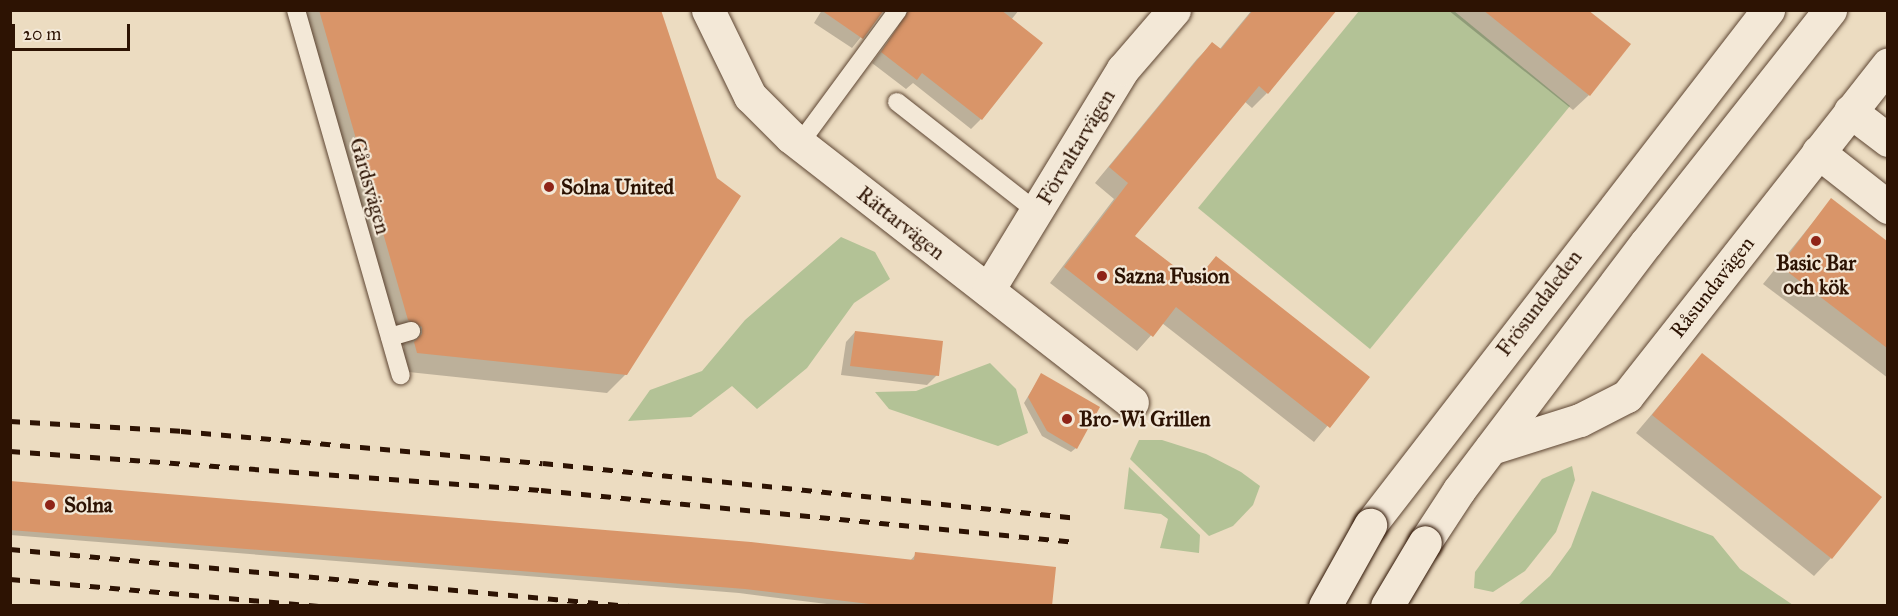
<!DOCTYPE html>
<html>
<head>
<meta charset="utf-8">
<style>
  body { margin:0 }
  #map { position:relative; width:1898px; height:616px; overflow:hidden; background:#ecdcc1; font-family:"IM FELL Great Primer",serif }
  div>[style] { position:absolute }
  .green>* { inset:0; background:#b3c296 }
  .shadow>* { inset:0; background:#0003 }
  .building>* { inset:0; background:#d99569 }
  .roads { filter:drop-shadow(0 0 2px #5d4532) drop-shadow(0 0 2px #5d4532) }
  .service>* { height:18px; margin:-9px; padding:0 9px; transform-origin:9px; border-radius:9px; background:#f3e8d7 }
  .minor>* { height:33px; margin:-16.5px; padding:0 16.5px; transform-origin:16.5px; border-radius:16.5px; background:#f3e8d7 }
  .secondary>* { height:33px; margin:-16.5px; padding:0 16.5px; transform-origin:16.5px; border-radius:16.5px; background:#f3e8d7 }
  .rail>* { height:4.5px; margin-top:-2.25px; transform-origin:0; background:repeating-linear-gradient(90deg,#2d1303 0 10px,transparent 0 20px) }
  .bridges { filter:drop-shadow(0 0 2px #2d1303) drop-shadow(0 0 2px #2d1303) }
  .secondary-bridge>* { height:33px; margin:-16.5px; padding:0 16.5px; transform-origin:16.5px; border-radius:16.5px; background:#f3e8d7 }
  .dots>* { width:16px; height:16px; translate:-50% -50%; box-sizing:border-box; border:3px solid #f3e8d7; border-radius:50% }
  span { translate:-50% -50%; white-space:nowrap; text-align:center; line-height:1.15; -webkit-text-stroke:4.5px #f3e8d7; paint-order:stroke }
  .street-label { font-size:21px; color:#2d1303 }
  .poi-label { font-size:21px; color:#2d1303; font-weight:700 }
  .left { translate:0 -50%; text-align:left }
  .frame { position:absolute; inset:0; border:12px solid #2d1303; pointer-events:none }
  .scale { position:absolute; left:12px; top:24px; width:118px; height:27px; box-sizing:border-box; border:3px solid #2d1303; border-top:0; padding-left:8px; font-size:18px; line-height:21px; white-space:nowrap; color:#2d1303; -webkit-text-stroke:4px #f3e8d7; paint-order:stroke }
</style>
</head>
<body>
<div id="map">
  <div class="green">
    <div style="clip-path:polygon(1359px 11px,1454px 11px,1570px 106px,1370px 349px,1198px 208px)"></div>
    <div style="clip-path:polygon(841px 237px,875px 252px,890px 279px,854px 303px,807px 368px,757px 409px,732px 386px,691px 417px,628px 421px,650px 390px,702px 371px,745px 320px)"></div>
    <div style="clip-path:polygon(990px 363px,1016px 389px,1028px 433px,998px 446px,889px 409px,875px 392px,916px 391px)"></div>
    <div style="clip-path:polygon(1139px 440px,1162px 440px,1206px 454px,1241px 472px,1260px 486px,1253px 505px,1233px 526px,1209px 536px,1130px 459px)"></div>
    <div style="clip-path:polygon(1572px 466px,1575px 480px,1556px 532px,1525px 571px,1493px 592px,1474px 588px,1475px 572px,1542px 479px)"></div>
    <div style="clip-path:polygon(1129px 467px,1200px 535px,1199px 553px,1160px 548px,1168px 519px,1161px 514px,1124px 509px)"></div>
    <div style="clip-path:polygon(1592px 491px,1713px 536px,1740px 569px,1793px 605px,1518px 605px,1550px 576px,1571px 547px)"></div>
  </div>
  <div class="shadow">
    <div style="clip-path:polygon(296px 10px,660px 10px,626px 374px,607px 393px,399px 371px,404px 346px,390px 339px)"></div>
    <div style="clip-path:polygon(822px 10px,890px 10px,881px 12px,852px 48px,814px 23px)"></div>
    <div style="clip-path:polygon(894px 10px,1019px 10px,1011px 20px,981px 119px,971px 129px,913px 83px,906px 89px,872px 63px,898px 28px,899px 16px)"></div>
    <div style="clip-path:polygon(1252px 10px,1335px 10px,1267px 93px,1252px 108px,1244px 101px,1133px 236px,1194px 283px,1216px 258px,1368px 377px,1314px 442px,1162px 323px,1137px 351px,1050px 283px,1114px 199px,1095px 183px,1197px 59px,1212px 44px,1219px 50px)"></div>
    <div style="clip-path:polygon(1448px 10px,1586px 10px,1589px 95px,1573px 110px)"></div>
    <div style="clip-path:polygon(1831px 200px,1888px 243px,1888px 378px,1763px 284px)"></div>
    <div style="clip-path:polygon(855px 332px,937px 375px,927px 385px,841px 375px,846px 342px)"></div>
    <div style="clip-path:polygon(1702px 355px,1831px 558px,1814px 576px,1636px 433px)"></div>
    <div style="clip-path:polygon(1041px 375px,1076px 448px,1071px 452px,1042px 436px,1024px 403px)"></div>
    <div style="clip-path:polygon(10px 482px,910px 561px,916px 554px,1050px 606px,843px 606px,739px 593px,10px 535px)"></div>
  </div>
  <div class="building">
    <div style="clip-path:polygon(319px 10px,661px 10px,717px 178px,741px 196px,627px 375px,417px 353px,414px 342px,422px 334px,422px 327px,408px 320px)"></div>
    <div style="clip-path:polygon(821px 10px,884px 10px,863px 39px)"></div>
    <div style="clip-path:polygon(909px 10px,1001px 10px,1043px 43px,982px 120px,922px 73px,917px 80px,881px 52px)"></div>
    <div style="clip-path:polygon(1253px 10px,1337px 10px,1268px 94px,1259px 86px,1135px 236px,1195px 282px,1216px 256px,1370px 377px,1330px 428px,1176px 307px,1153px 337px,1064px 267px,1128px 183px,1109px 167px,1212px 42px,1221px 49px)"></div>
    <div style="clip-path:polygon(1483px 10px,1588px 10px,1631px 44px,1590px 96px)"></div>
    <div style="clip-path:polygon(1831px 198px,1887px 241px,1887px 348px,1780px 266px)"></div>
    <div style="clip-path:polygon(855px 331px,943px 341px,939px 376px,850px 366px)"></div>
    <div style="clip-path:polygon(1702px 353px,1882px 497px,1832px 559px,1652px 415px)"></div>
    <div style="clip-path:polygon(1041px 373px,1100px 407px,1077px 449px,1047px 431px,1028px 397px)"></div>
    <div style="clip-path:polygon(10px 481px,751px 542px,914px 560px,915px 552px,1056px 567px,1052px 606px,886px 606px,745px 589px,10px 530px)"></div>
  </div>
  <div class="roads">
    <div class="service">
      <div style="left:296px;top:10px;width:380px;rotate:74deg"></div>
      <div style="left:897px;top:102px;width:177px;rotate:38.1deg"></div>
      <div style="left:800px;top:143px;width:165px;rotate:-53.6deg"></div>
      <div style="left:390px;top:337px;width:22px;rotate:-16deg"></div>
    </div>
    <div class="minor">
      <div style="left:708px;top:10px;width:96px;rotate:64deg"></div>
      <div style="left:750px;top:96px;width:58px;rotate:45deg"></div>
      <div style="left:791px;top:137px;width:432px;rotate:37.9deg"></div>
      <div style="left:1850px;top:111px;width:48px;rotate:37.3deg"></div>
      <div style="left:1818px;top:152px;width:89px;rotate:38.2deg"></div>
      <div style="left:988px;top:290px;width:259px;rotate:-58.6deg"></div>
      <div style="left:1123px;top:69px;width:78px;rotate:-49.2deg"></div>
      <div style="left:1491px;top:448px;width:93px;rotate:-17.5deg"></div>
      <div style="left:1580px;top:420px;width:53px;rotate:-27.1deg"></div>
      <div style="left:1627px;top:396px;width:422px;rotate:-51.8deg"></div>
    </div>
    <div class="secondary">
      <div style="left:1370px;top:525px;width:651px;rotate:-52.3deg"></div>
      <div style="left:1425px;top:542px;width:62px;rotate:-56.8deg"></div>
      <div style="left:1459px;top:490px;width:310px;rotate:-52.9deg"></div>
      <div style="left:1646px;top:243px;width:297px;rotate:-51.7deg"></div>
    </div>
  </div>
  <div class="rail">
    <div style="left:10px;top:421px;width:171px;rotate:3.3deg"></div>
    <div style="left:181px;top:431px;width:363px;rotate:5.1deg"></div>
    <div style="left:543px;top:463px;width:538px;rotate:5.87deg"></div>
    <div style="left:10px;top:451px;width:532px;rotate:4.2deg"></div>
    <div style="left:541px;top:490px;width:538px;rotate:5.55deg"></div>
    <div style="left:10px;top:549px;width:622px;rotate:5.26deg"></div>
    <div style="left:10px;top:579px;width:310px;rotate:5deg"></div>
  </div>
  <div class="bridges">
    <div class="secondary-bridge">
      <div style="left:1325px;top:606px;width:93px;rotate:-60.9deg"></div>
      <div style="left:1387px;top:606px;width:74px;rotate:-59.3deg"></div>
    </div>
  </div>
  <div class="dots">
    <div style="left:549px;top:187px;background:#8f2418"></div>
    <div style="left:1816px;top:241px;background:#8f2418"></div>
    <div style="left:1102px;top:276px;background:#8f2418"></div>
    <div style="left:1067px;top:419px;background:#8f2418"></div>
    <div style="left:50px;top:505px;background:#8f2418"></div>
  </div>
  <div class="street-label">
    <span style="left:1076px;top:147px;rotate:-59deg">Förvaltarvägen</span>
    <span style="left:370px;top:186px;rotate:74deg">Gårdsvägen</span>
    <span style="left:901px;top:223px;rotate:38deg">Rättarvägen</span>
    <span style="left:1712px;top:287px;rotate:-52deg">Råsundavägen</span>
    <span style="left:1539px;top:303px;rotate:-53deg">Frösundaleden</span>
  </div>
  <div class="poi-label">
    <span class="left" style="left:561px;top:187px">Solna United</span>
    <span style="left:1816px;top:275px">Basic Bar<br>och kök</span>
    <span class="left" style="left:1114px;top:276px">Sazna Fusion</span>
    <span class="left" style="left:1079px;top:419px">Bro-Wi Grillen</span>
    <span class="left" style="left:64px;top:505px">Solna</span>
  </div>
  <div class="frame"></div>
  <div class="scale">20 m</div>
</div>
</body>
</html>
